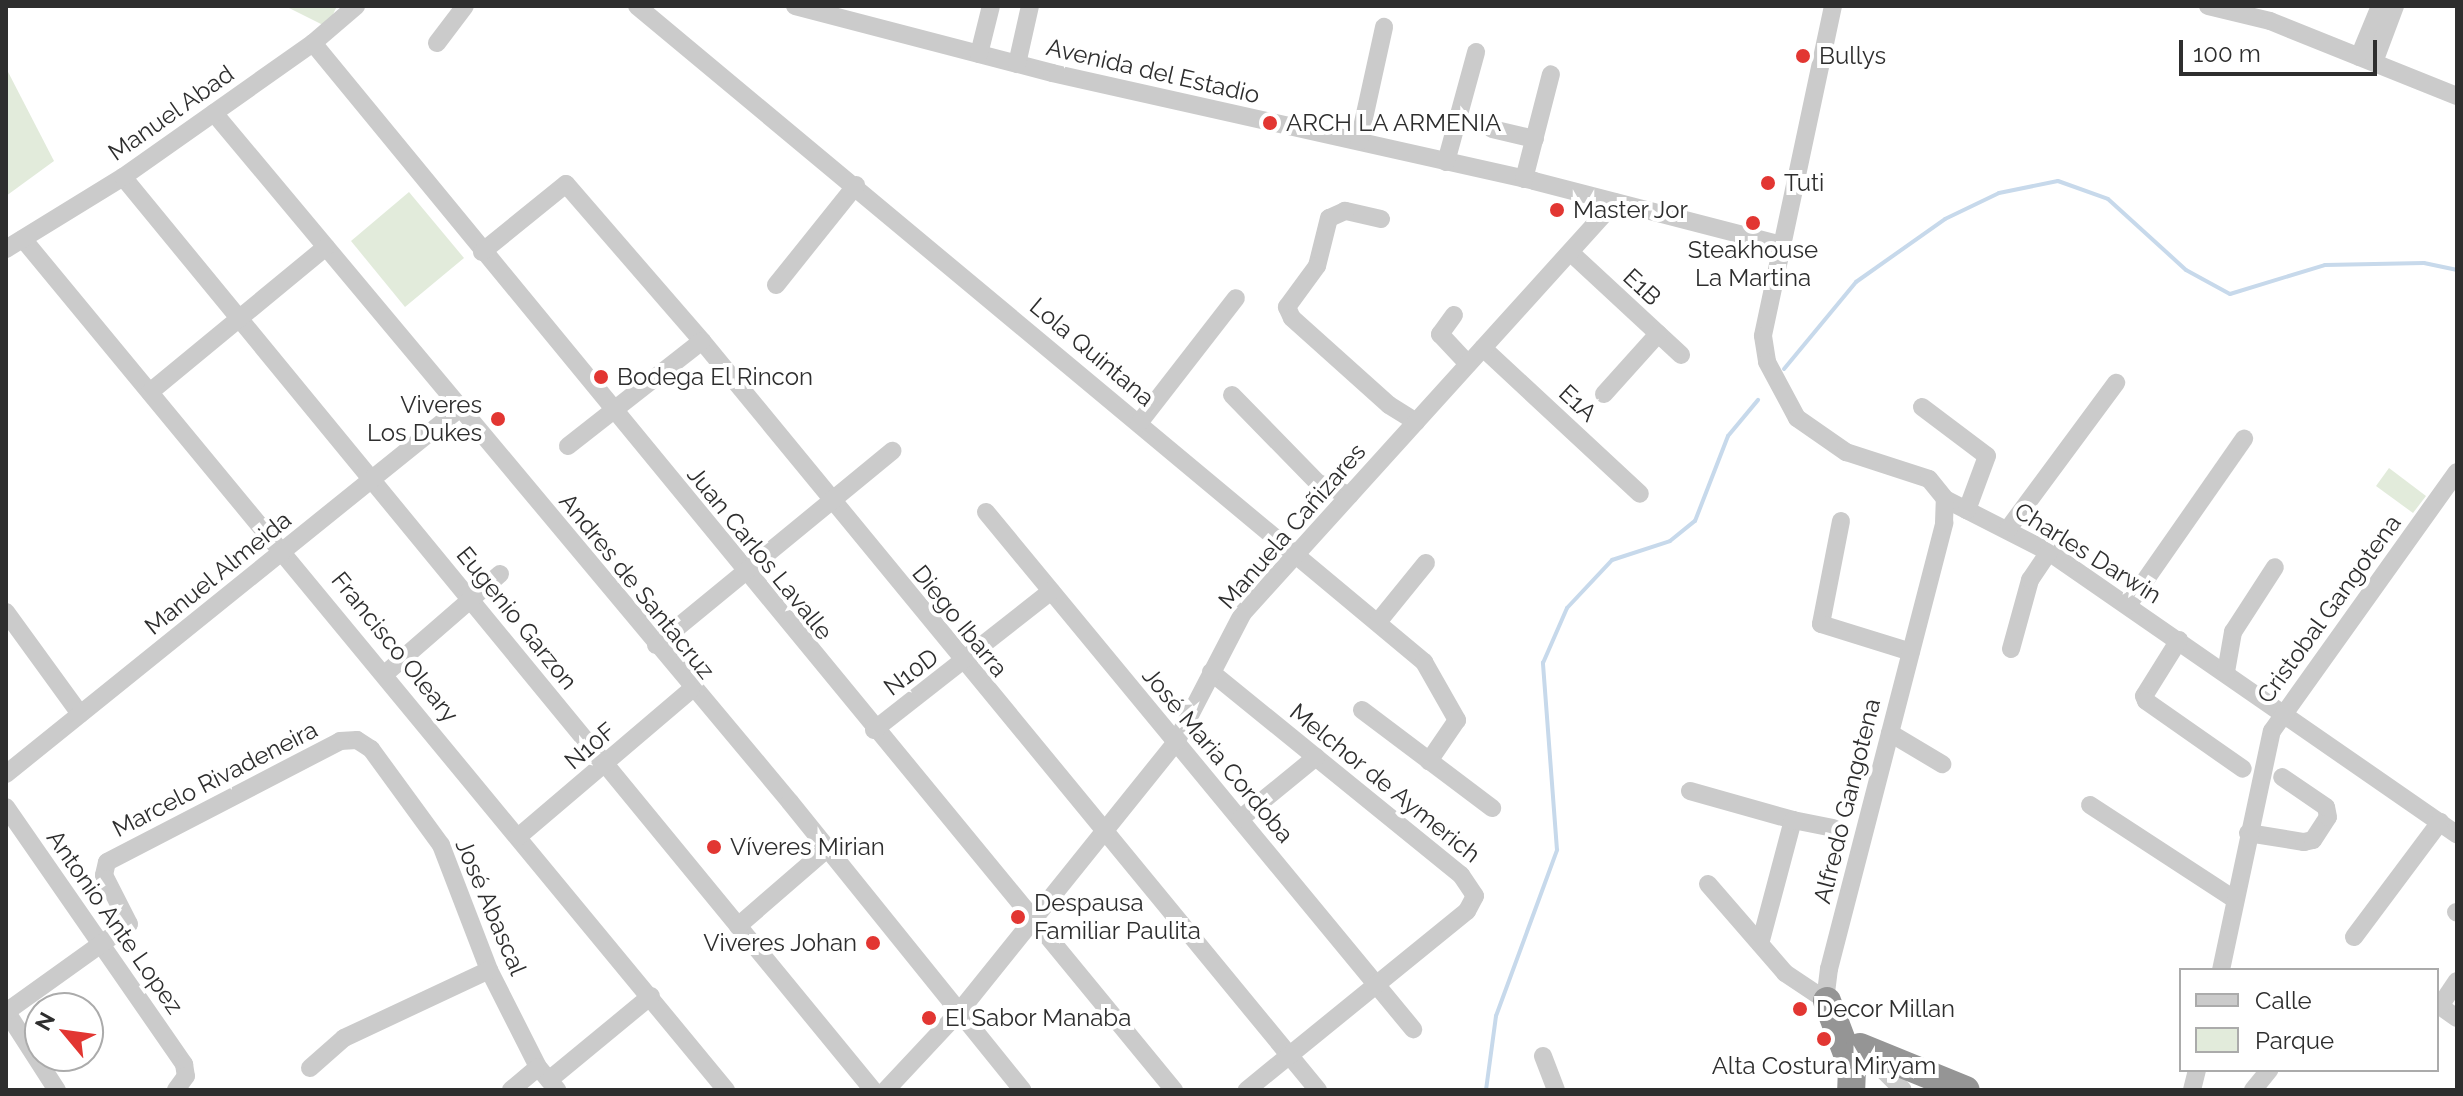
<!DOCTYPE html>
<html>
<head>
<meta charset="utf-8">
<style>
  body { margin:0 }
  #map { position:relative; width:2463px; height:1096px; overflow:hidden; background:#fff; font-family:Raleway,sans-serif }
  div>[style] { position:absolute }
  .green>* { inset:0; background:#e2ebdb }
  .stream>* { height:4px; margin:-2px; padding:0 2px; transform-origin:2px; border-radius:2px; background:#c7d9eb }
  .minor>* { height:18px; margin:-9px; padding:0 9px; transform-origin:9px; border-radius:9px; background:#cbcbcb }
  .highway>* { height:28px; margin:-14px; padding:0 14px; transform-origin:14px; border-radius:14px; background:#959595 }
  .dots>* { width:22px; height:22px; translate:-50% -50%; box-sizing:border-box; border:4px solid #fff; border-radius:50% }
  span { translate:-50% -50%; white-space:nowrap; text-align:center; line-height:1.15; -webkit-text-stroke:8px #fff; paint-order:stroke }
  .poi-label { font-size:24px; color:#2e2e2e }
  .left { translate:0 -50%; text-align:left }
  .right { translate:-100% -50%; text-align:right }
  .street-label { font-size:24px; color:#2e2e2e }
  .frame { position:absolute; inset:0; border:8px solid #2e2e2e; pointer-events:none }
  .legend { position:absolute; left:2179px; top:968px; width:260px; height:104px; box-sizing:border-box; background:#fff; border:2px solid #ababab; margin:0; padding:10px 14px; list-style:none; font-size:24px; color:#2e2e2e }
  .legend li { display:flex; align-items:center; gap:16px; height:40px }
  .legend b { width:40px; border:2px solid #ababab }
  .north { position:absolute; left:24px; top:992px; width:80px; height:80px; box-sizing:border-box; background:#fff; border:2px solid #ababab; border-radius:50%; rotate:299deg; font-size:22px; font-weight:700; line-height:32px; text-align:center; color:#2e2e2e }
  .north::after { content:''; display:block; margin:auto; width:28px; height:36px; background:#e23632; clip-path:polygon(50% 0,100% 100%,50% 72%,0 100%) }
  .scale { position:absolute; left:2179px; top:40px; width:198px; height:36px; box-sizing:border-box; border:4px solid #2e2e2e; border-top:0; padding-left:10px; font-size:24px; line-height:28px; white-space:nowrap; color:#2e2e2e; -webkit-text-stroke:6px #fff; paint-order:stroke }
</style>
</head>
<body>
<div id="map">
  <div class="green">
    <div style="clip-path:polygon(285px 6px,337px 6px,327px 27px)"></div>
    <div style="clip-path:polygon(6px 68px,54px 161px,6px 196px)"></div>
    <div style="clip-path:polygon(409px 192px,464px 258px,405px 307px,351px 241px)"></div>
    <div style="clip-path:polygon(2389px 468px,2426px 496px,2413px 513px,2376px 486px)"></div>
  </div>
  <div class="stream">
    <div style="left:1784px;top:369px;width:113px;rotate:-50.4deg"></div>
    <div style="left:1856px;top:282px;width:109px;rotate:-35.3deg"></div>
    <div style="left:1945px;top:219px;width:60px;rotate:-25.7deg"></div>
    <div style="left:1999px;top:193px;width:60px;rotate:-11.5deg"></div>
    <div style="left:2058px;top:181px;width:53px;rotate:19.8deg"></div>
    <div style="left:2108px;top:199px;width:105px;rotate:42.3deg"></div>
    <div style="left:2186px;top:270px;width:50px;rotate:28.6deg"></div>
    <div style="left:2230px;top:294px;width:99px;rotate:-17deg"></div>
    <div style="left:2325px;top:265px;width:99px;rotate:-1.2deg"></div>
    <div style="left:2424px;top:263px;width:34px;rotate:12deg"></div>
    <div style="left:1486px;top:1090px;width:75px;rotate:-82.3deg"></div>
    <div style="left:1496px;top:1016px;width:177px;rotate:-69.8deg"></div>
    <div style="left:1557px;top:850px;width:188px;rotate:-94.3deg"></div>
    <div style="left:1543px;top:663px;width:60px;rotate:-66.4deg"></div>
    <div style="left:1567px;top:608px;width:66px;rotate:-46.8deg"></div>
    <div style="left:1612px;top:560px;width:61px;rotate:-18.1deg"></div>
    <div style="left:1670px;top:541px;width:32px;rotate:-39deg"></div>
    <div style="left:1695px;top:521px;width:91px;rotate:-68.8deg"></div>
    <div style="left:1728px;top:436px;width:47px;rotate:-50.2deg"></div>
  </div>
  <div class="minor">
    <div style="left:637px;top:6px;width:1025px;rotate:39.81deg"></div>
    <div style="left:1424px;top:662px;width:67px;rotate:60.4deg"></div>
    <div style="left:1457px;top:720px;width:50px;rotate:124.3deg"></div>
    <div style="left:795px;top:6px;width:266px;rotate:14.6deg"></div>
    <div style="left:1052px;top:73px;width:494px;rotate:12.6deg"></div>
    <div style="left:1534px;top:181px;width:256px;rotate:14.5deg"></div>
    <div style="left:1833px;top:6px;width:337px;rotate:102deg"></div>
    <div style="left:1763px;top:336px;width:26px;rotate:81deg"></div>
    <div style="left:1767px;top:362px;width:64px;rotate:61.8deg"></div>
    <div style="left:1797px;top:418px;width:60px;rotate:34.8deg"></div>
    <div style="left:1846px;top:452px;width:87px;rotate:18deg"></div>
    <div style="left:1929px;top:479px;width:26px;rotate:51deg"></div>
    <div style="left:1945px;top:499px;width:117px;rotate:27deg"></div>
    <div style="left:2049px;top:552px;width:496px;rotate:34.7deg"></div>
    <div style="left:2208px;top:6px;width:64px;rotate:13.6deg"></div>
    <div style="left:2270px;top:21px;width:201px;rotate:21.9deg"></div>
    <div style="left:313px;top:43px;width:1356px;rotate:50.57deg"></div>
    <div style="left:437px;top:43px;width:46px;rotate:-52.9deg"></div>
    <div style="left:979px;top:54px;width:49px;rotate:-76deg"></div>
    <div style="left:2359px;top:57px;width:55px;rotate:-67.6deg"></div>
    <div style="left:2374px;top:62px;width:60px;rotate:-69.4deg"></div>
    <div style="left:1017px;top:64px;width:59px;rotate:-77.4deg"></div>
    <div style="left:214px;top:113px;width:898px;rotate:50.1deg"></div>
    <div style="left:790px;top:802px;width:370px;rotate:51.1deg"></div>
    <div style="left:1492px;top:129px;width:44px;rotate:13.1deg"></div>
    <div style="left:1359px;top:141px;width:117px;rotate:-77.6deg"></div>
    <div style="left:1446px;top:162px;width:114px;rotate:-74.7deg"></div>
    <div style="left:123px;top:177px;width:1182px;rotate:50.6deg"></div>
    <div style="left:1524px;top:179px;width:108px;rotate:-75.6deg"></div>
    <div style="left:1381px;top:219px;width:37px;rotate:-167deg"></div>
    <div style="left:1345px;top:211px;width:17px;rotate:156deg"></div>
    <div style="left:1329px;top:218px;width:49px;rotate:104deg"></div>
    <div style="left:1317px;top:266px;width:51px;rotate:126.2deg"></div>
    <div style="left:1287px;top:307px;width:12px;rotate:66deg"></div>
    <div style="left:1292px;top:318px;width:130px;rotate:41.9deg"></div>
    <div style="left:1389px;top:405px;width:32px;rotate:32deg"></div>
    <div style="left:23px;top:239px;width:1104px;rotate:50.44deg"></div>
    <div style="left:6px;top:249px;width:137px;rotate:-31.6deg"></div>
    <div style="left:123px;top:177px;width:232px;rotate:-35.2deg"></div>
    <div style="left:313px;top:43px;width:57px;rotate:-40.7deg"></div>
    <div style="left:482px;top:252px;width:108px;rotate:-39deg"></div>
    <div style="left:566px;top:184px;width:208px;rotate:49.1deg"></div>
    <div style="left:702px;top:341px;width:970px;rotate:50.57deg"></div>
    <div style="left:1571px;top:253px;width:150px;rotate:42.8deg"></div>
    <div style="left:776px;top:285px;width:128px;rotate:-51.3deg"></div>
    <div style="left:1454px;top:315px;width:24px;rotate:126deg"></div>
    <div style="left:1440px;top:334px;width:41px;rotate:47deg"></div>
    <div style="left:1483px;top:348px;width:214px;rotate:42.9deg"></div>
    <div style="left:150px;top:392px;width:228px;rotate:-39.5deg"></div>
    <div style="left:1604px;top:394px;width:81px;rotate:-48deg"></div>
    <div style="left:1232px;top:395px;width:123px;rotate:45.7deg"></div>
    <div style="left:1318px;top:483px;width:34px;rotate:21deg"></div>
    <div style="left:1922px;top:407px;width:81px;rotate:37deg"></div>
    <div style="left:1987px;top:456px;width:58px;rotate:110.3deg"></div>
    <div style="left:1139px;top:423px;width:158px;rotate:-52.2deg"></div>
    <div style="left:568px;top:446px;width:170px;rotate:-38.1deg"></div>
    <div style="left:986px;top:512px;width:671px;rotate:50.45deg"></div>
    <div style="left:1841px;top:521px;width:105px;rotate:101deg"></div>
    <div style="left:1821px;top:624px;width:94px;rotate:17.3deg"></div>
    <div style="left:2008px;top:529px;width:182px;rotate:-53.5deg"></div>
    <div style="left:2128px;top:605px;width:203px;rotate:-55.1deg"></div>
    <div style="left:6px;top:612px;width:126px;rotate:54deg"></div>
    <div style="left:1378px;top:622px;width:76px;rotate:-50.9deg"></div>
    <div style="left:2179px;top:640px;width:66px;rotate:122deg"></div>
    <div style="left:2144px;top:696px;width:5px;rotate:68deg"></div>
    <div style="left:2146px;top:701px;width:118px;rotate:35deg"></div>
    <div style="left:656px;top:645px;width:306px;rotate:-39.4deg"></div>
    <div style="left:2011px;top:649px;width:72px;rotate:-74.6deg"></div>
    <div style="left:2030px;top:580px;width:34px;rotate:-56deg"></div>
    <div style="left:1211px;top:672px;width:322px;rotate:39.1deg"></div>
    <div style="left:1461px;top:875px;width:25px;rotate:56deg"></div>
    <div style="left:1475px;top:896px;width:17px;rotate:118deg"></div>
    <div style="left:1467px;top:911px;width:284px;rotate:140.9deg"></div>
    <div style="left:2226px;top:672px;width:41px;rotate:-80.1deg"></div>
    <div style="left:2233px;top:632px;width:77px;rotate:-57.1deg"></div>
    <div style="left:386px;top:673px;width:151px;rotate:-41deg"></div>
    <div style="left:1362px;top:710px;width:163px;rotate:37deg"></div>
    <div style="left:874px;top:730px;width:225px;rotate:-38.1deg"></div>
    <div style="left:1890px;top:733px;width:61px;rotate:30.8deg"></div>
    <div style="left:6px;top:774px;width:583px;rotate:-38.87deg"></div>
    <div style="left:1690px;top:791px;width:107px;rotate:15.7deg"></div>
    <div style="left:1793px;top:820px;width:128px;rotate:104.9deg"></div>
    <div style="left:2090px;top:805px;width:172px;rotate:33.1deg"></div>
    <div style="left:6px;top:807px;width:313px;rotate:55.3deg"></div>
    <div style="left:184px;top:1064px;width:12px;rotate:81deg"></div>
    <div style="left:186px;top:1076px;width:17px;rotate:126deg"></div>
    <div style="left:1240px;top:819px;width:98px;rotate:-39.2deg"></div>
    <div style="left:1793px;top:820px;width:41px;rotate:11.3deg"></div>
    <div style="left:2248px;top:833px;width:57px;rotate:9.1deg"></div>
    <div style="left:2304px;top:842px;width:9px;rotate:-13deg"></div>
    <div style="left:2313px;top:840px;width:27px;rotate:-57deg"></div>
    <div style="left:2328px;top:817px;width:10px;rotate:-101deg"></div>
    <div style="left:2326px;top:807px;width:53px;rotate:-145.7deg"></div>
    <div style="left:518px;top:837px;width:227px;rotate:-40.4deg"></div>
    <div style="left:1708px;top:884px;width:118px;rotate:49.1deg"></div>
    <div style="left:1785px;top:973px;width:50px;rotate:33.7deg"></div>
    <div style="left:2456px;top:912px;width:1px;rotate:45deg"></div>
    <div style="left:738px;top:926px;width:118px;rotate:-40.9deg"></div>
    <div style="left:2354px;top:937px;width:144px;rotate:-53.2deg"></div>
    <div style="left:2221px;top:970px;width:244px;rotate:-78deg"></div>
    <div style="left:2272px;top:731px;width:318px;rotate:-54.5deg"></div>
    <div style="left:2437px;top:1004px;width:24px;rotate:35deg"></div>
    <div style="left:2440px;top:1006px;width:30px;rotate:-56deg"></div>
    <div style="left:6px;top:1011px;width:94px;rotate:57.2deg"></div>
    <div style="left:1831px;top:1011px;width:19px;rotate:-106deg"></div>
    <div style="left:1826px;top:993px;width:24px;rotate:-83deg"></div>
    <div style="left:1829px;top:969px;width:461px;rotate:-75.5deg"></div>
    <div style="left:1944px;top:523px;width:24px;rotate:-88deg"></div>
    <div style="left:6px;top:1012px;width:151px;rotate:-35.6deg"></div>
    <div style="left:129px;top:924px;width:55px;rotate:-117deg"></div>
    <div style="left:104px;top:875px;width:13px;rotate:-77deg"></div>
    <div style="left:107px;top:862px;width:263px;rotate:-27.4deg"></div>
    <div style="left:340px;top:741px;width:17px;rotate:-3deg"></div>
    <div style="left:357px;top:740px;width:17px;rotate:33deg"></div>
    <div style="left:371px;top:749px;width:119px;rotate:53.9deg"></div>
    <div style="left:441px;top:845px;width:134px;rotate:69deg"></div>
    <div style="left:489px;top:970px;width:109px;rotate:63.2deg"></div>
    <div style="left:538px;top:1067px;width:30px;rotate:50deg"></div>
    <div style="left:1868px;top:1055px;width:49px;rotate:45deg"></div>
    <div style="left:1543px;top:1056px;width:36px;rotate:69deg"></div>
    <div style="left:310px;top:1068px;width:45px;rotate:-41.4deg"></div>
    <div style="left:344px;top:1038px;width:160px;rotate:-25.1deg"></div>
    <div style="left:549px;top:1080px;width:132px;rotate:-39.5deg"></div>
    <div style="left:511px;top:1090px;width:35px;rotate:-40deg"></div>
    <div style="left:886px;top:1090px;width:107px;rotate:-46.9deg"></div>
    <div style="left:959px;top:1012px;width:346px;rotate:-51.2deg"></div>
    <div style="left:1176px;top:742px;width:145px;rotate:-62.6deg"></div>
    <div style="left:1243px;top:613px;width:554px;rotate:-47.85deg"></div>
    <div style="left:2192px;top:1090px;width:21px;rotate:-76deg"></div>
    <div style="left:2253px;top:1090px;width:26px;rotate:-51deg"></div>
  </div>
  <div class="highway">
    <div style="left:1827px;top:1001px;width:71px;rotate:69.3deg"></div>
    <div style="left:1852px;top:1067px;width:23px;rotate:92deg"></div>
    <div style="left:1860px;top:1047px;width:114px;rotate:22.1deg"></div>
  </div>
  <div class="dots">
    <div style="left:1803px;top:56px;background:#e23632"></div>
    <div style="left:1270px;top:123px;background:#e23632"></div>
    <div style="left:1768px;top:183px;background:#e23632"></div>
    <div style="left:1557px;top:210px;background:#e23632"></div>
    <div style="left:1753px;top:223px;background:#e23632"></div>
    <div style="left:601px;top:377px;background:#e23632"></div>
    <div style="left:498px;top:419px;background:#e23632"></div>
    <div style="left:714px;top:847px;background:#e23632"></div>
    <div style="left:1018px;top:917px;background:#e23632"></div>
    <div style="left:873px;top:943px;background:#e23632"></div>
    <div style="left:1800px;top:1009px;background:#e23632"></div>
    <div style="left:929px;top:1018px;background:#e23632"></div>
    <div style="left:1824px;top:1039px;background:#e23632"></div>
  </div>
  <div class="poi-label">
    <span class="left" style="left:1819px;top:56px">Bullys</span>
    <span class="left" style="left:1286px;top:123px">ARCH LA ARMENIA</span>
    <span class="left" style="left:1784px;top:183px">Tuti</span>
    <span class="left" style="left:1573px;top:210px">Master Jor</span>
    <span style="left:1753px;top:264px">Steakhouse<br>La Martina</span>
    <span class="left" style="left:617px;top:377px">Bodega El Rincon</span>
    <span class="right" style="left:482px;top:419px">Viveres<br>Los Dukes</span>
    <span class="left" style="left:730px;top:847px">Víveres Mirian</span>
    <span class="left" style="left:1034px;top:917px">Despausa<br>Familiar Paulita</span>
    <span class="right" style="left:857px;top:943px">Viveres Johan</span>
    <span class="left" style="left:1816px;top:1009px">Decor Millan</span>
    <span class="left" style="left:945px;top:1018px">El Sabor Manaba</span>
    <span style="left:1824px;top:1066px">Alta Costura Miryam</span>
  </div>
  <div class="street-label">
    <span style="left:1153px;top:71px;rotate:13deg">Avenida del Estadio</span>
    <span style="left:171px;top:113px;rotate:-35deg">Manuel Abad</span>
    <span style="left:1642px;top:287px;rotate:43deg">E1B</span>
    <span style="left:1092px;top:352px;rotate:40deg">Lola Quintana</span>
    <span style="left:1578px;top:403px;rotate:43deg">E1A</span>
    <span style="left:1292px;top:526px;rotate:-49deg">Manuela Cañizares</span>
    <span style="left:760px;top:553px;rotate:51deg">Juan Carlos Lavalle</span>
    <span style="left:2088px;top:553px;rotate:32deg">Charles Darwin</span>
    <span style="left:218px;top:573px;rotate:-39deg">Manuel Almeida</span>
    <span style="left:637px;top:586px;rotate:51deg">Andres de Santacruz</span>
    <span style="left:2329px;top:609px;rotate:-54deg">Cristobal Gangotena</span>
    <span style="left:517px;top:618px;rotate:51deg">Eugenio Garzon</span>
    <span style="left:960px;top:621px;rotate:51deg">Diego Ibarra</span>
    <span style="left:395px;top:647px;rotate:51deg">Francisco Oleary</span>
    <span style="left:911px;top:672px;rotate:-37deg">N10D</span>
    <span style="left:590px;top:746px;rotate:-40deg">N10F</span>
    <span style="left:1218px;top:755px;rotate:50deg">José Maria Cordoba</span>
    <span style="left:215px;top:779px;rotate:-27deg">Marcelo Rivadeneira</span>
    <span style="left:1385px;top:783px;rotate:39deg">Melchor de Aymerich</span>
    <span style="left:1847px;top:801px;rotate:-76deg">Alfredo Gangotena</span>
    <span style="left:491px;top:907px;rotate:67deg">José Abascal</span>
    <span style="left:115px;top:922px;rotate:55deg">Antonio Ante Lopez</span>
  </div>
  <div class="frame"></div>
  <ul class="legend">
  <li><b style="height:10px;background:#cbcbcb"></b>Calle</li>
  <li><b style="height:22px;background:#e2ebdb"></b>Parque</li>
  </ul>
  <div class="north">N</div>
  <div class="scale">100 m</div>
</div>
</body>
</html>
